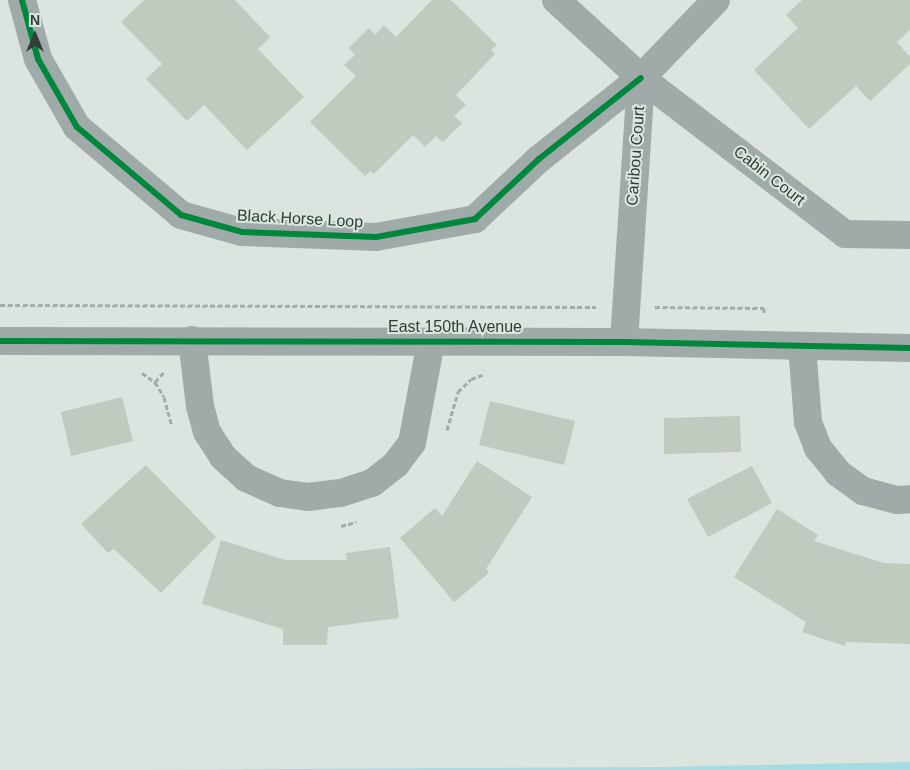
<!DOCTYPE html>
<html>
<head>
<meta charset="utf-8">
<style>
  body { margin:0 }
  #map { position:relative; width:910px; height:770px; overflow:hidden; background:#dce4df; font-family:Helvetica,sans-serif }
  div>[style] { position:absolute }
  .water>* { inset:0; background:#a5dbe2 }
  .building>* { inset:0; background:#c1cabe }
  .path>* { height:3px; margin-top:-1.5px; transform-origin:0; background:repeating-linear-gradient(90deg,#a3aca9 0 5px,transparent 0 7.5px) }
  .minor>* { height:28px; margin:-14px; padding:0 14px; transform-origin:14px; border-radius:14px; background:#a0aaa9 }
  .cycleway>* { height:6px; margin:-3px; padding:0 3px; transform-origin:3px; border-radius:3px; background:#00873e }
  span { translate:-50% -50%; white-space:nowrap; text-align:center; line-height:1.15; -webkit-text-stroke:4px #d8e8de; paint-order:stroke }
  .street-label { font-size:16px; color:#363c38 }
  .north { position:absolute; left:10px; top:10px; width:50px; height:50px; -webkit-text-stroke:4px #d8e8de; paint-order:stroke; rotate:0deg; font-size:14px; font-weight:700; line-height:20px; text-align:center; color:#363c38 }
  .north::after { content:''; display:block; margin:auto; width:18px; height:22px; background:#363c38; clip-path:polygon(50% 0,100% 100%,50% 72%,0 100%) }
</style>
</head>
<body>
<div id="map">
  <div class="water">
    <div style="clip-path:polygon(910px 762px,910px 770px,133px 770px,662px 767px)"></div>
  </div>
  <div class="building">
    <div style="clip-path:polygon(144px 0,235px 0,270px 37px,258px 49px,304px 97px,247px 150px,204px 105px,187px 121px,146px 79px,162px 64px,121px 22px)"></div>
    <div style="clip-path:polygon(432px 0,451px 0,497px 45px,491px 50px,495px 54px,456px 95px,466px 105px,454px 116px,462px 123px,443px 142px,436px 136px,425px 147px,413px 135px,374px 174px,370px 171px,365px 176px,310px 122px,356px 76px,344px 65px,355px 55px,349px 48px,369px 28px,375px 35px,384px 25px,396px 37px)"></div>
    <div style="clip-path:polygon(802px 0,910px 0,910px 30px,897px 42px,910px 57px,910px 64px,870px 101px,856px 86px,809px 129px,754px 70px,798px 28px,786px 15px)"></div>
    <div style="clip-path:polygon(122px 397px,133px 441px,71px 456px,61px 412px)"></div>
    <div style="clip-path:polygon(490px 401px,575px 421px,564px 465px,479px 445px)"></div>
    <div style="clip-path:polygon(740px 416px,741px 452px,664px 454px,664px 418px)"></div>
    <div style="clip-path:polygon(477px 461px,532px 497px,486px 569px,489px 573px,454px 602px,400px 538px,435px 508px,442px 516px)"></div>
    <div style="clip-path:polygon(146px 465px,216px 537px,161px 593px,114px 549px,108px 553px,81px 524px)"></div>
    <div style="clip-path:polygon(752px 466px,772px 503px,708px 537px,687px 499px)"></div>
    <div style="clip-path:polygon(777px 509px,818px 535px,814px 541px,884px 563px,910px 564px,910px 644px,846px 642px,845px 646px,802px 632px,806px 622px,734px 577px)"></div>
    <div style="clip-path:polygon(221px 540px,285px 560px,347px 560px,346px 553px,390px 547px,399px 618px,328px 627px,327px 645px,283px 645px,283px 629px,202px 604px)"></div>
  </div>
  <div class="path">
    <div style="left:0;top:305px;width:596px;rotate:0.19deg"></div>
    <div style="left:655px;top:307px;width:109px;rotate:0.5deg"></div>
    <div style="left:764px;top:308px;width:7px;rotate:90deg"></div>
    <div style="left:142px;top:373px;width:16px;rotate:35deg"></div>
    <div style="left:155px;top:382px;width:17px;rotate:59deg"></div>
    <div style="left:164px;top:397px;width:30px;rotate:75deg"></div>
    <div style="left:155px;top:382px;width:13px;rotate:-48deg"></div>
    <div style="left:447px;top:430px;width:40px;rotate:-74deg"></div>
    <div style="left:458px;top:392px;width:18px;rotate:-45deg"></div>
    <div style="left:471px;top:379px;width:15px;rotate:-20deg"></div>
    <div style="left:341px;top:526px;width:16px;rotate:-15deg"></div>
  </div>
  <div class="minor">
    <div style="left:22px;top:0;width:61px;rotate:74.8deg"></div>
    <div style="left:38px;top:59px;width:78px;rotate:60.2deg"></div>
    <div style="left:77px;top:127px;width:136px;rotate:40.2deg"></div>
    <div style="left:181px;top:215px;width:63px;rotate:15.6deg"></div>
    <div style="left:242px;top:232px;width:134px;rotate:2.1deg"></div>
    <div style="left:376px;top:237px;width:101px;rotate:-10.3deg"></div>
    <div style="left:475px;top:219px;width:88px;rotate:-43.2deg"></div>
    <div style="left:539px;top:159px;width:130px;rotate:-38.5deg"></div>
    <div style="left:556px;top:0;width:115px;rotate:42.5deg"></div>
    <div style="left:641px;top:78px;width:257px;rotate:37.4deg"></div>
    <div style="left:845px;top:234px;width:65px;rotate:0.9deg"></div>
    <div style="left:192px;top:340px;width:66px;rotate:83.1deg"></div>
    <div style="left:200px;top:406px;width:27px;rotate:75deg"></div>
    <div style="left:207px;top:432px;width:30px;rotate:57deg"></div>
    <div style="left:223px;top:457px;width:31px;rotate:42deg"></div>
    <div style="left:246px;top:478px;width:37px;rotate:24deg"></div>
    <div style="left:280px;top:493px;width:28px;rotate:8deg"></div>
    <div style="left:308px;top:497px;width:33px;rotate:-7deg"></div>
    <div style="left:341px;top:493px;width:33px;rotate:-18deg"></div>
    <div style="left:372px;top:483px;width:31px;rotate:-38deg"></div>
    <div style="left:396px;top:464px;width:26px;rotate:-53deg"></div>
    <div style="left:412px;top:443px;width:104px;rotate:-79.4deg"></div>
    <div style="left:0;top:341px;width:624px;rotate:0.09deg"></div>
    <div style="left:624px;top:342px;width:286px;rotate:1.2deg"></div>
    <div style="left:624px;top:342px;width:265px;rotate:-86.3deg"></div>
    <div style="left:641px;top:78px;width:108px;rotate:-46.1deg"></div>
    <div style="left:802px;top:346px;width:76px;rotate:85.5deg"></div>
    <div style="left:808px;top:422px;width:28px;rotate:69deg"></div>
    <div style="left:818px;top:448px;width:32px;rotate:51deg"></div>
    <div style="left:838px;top:473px;width:31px;rotate:36deg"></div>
    <div style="left:863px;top:491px;width:35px;rotate:15deg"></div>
    <div style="left:897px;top:500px;width:13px;rotate:-4deg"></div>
  </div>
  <div class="cycleway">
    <div style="left:22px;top:0;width:61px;rotate:74.8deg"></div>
    <div style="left:38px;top:59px;width:78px;rotate:60.2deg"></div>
    <div style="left:77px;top:127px;width:136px;rotate:40.2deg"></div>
    <div style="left:181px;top:215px;width:63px;rotate:15.6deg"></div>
    <div style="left:242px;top:232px;width:134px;rotate:2.1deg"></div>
    <div style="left:376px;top:237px;width:101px;rotate:-10.3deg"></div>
    <div style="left:475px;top:219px;width:88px;rotate:-43.2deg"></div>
    <div style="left:539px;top:159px;width:130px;rotate:-38.5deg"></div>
    <div style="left:0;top:341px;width:624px;rotate:0.09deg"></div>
    <div style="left:624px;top:342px;width:286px;rotate:1.2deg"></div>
  </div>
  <div class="street-label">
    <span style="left:636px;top:156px;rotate:-86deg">Caribou Court</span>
    <span style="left:769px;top:176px;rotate:38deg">Cabin Court</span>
    <span style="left:300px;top:219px;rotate:3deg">Black Horse Loop</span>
    <span style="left:455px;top:327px">East 150th Avenue</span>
  </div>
  <div class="north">N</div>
</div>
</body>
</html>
